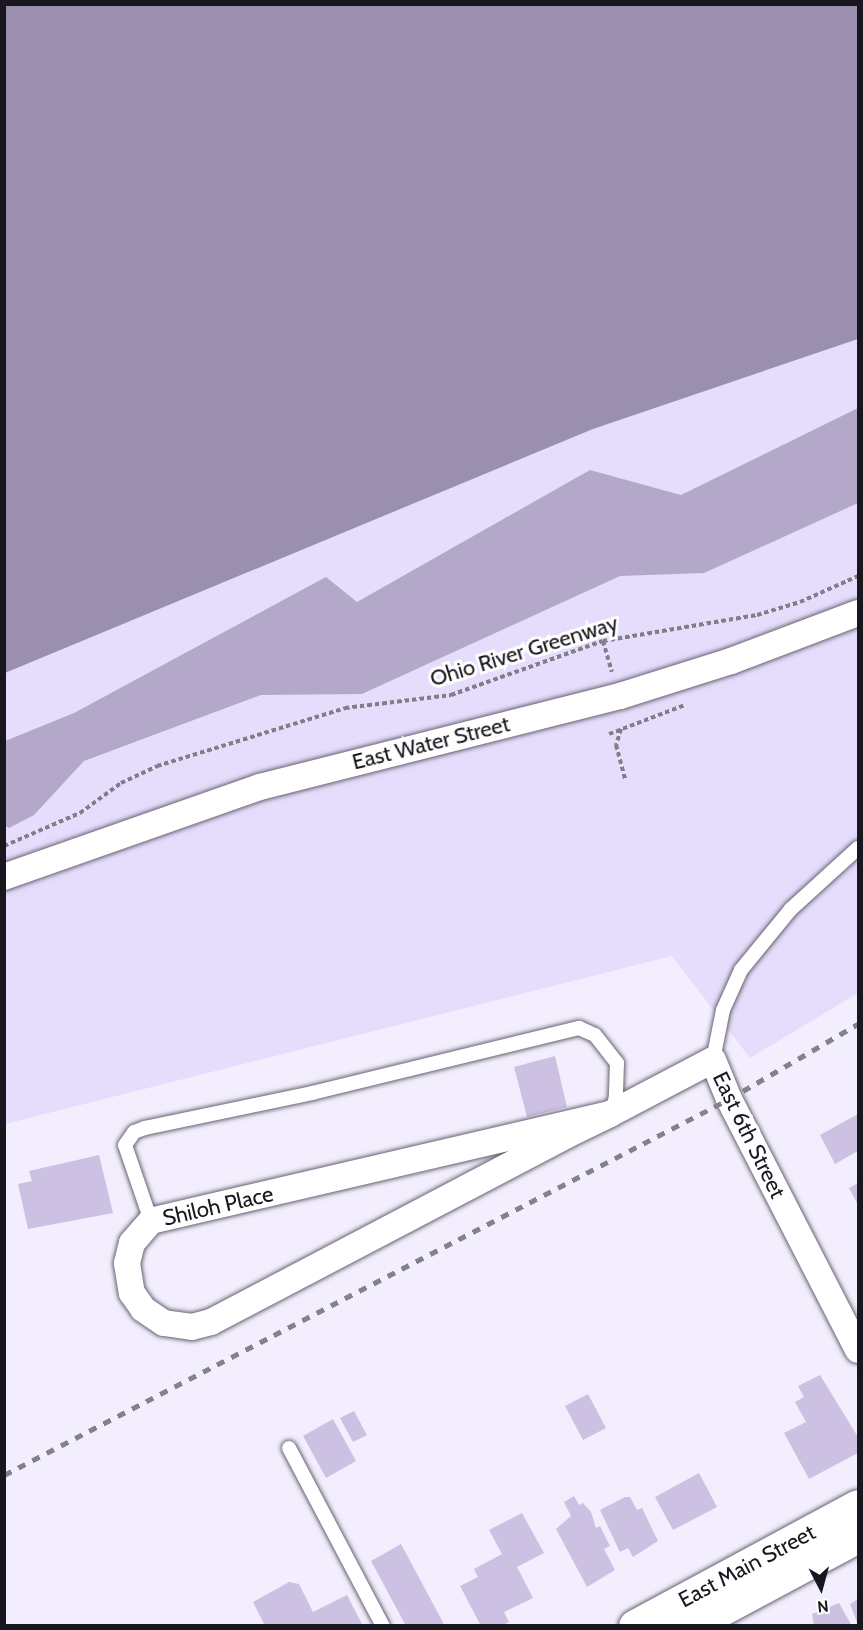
<!DOCTYPE html>
<html>
<head>
<meta charset="utf-8">
<style>
  body { margin:0 }
  #map { position:relative; width:863px; height:1630px; overflow:hidden; background:#f3eefd; font-family:Cabin,sans-serif }
  div>[style] { position:absolute }
  .green>* { inset:0; background:#e6dcfb }
  .forest>* { inset:0; background:#b3a8c9 }
  .water>* { inset:0; background:#9a8faf }
  .building>* { inset:0; background:#ccc1e2 }
  .path>* { height:4px; margin-top:-2px; transform-origin:0; background:repeating-linear-gradient(90deg,#817e89 0 4.5px,transparent 0 7.5px) }
  .roads { filter:drop-shadow(0 0 2px #686373) drop-shadow(0 0 2px #686373) }
  .lane>* { height:14px; margin:-7px; padding:0 7px; transform-origin:7px; border-radius:7px; background:#fff }
  .street>* { height:26px; margin:-13px; padding:0 13px; transform-origin:13px; border-radius:13px; background:#fff }
  .primary>* { height:33px; margin:-16.5px; padding:0 16.5px; transform-origin:16.5px; border-radius:16.5px; background:#fff }
  .rail>* { height:4.5px; margin-top:-2.25px; transform-origin:0; background:repeating-linear-gradient(90deg,#84818c 0 8px,transparent 0 16px) }
  span { translate:-50% -50%; white-space:nowrap; text-align:center; line-height:1.15; -webkit-text-stroke:6px #fefefe; paint-order:stroke }
  .street-label { font-size:22px; color:#19171e }
  .frame { position:absolute; inset:0; border:6px solid #19171e; pointer-events:none }
  .north { position:absolute; left:791px; top:1558px; width:60px; height:60px; -webkit-text-stroke:4px #fefefe; paint-order:stroke; rotate:174deg; font-size:16px; font-weight:700; line-height:24px; text-align:center; color:#19171e }
  .north::after { content:''; display:block; margin:auto; width:21px; height:27px; background:#19171e; clip-path:polygon(50% 0,100% 100%,50% 72%,0 100%) }
</style>
</head>
<body>
<div id="map">
  <div class="green">
    <div style="clip-path:polygon(858px 339px,858px 993px,750px 1058px,672px 956px,5px 1124px,5px 673px,593px 429px)"></div>
  </div>
  <div class="forest">
    <div style="clip-path:polygon(858px 408px,858px 503px,704px 573px,620px 576px,362px 694px,261px 695px,84px 761px,34px 815px,9px 828px,5px 826px,5px 741px,74px 713px,326px 577px,357px 602px,590px 470px,681px 495px)"></div>
  </div>
  <div class="water">
    <div style="clip-path:polygon(5px 4px,858px 5px,858px 339px,593px 429px,5px 673px)"></div>
  </div>
  <div class="building">
    <div style="clip-path:polygon(555px 1056px,567px 1107px,527px 1117px,514px 1067px)"></div>
    <div style="clip-path:polygon(858px 1114px,858px 1151px,835px 1164px,820px 1135px)"></div>
    <div style="clip-path:polygon(99px 1155px,113px 1213px,28px 1229px,18px 1184px,32px 1181px,29px 1171px)"></div>
    <div style="clip-path:polygon(858px 1183px,858px 1205px,849px 1188px)"></div>
    <div style="clip-path:polygon(820px 1375px,858px 1437px,858px 1453px,809px 1479px,784px 1433px,806px 1422px,795px 1402px,804px 1397px,798px 1386px)"></div>
    <div style="clip-path:polygon(588px 1394px,606px 1428px,583px 1440px,565px 1406px)"></div>
    <div style="clip-path:polygon(354px 1411px,367px 1435px,353px 1442px,340px 1418px)"></div>
    <div style="clip-path:polygon(333px 1419px,356px 1461px,326px 1478px,303px 1436px)"></div>
    <div style="clip-path:polygon(699px 1473px,717px 1507px,673px 1530px,655px 1497px)"></div>
    <div style="clip-path:polygon(574px 1496px,579px 1505px,583px 1503px,591px 1512px,596px 1528px,600px 1526px,610px 1546px,604px 1549px,615px 1570px,587px 1587px,556px 1529px,571px 1516px,564px 1502px)"></div>
    <div style="clip-path:polygon(625px 1497px,630px 1497px,637px 1510px,642px 1508px,658px 1541px,633px 1557px,628px 1548px,620px 1552px,600px 1510px)"></div>
    <div style="clip-path:polygon(522px 1513px,544px 1553px,517px 1567px,533px 1598px,504px 1612px,509px 1622px,502px 1626px,481px 1626px,460px 1586px,478px 1577px,474px 1569px,502px 1554px,489px 1530px)"></div>
    <div style="clip-path:polygon(401px 1544px,445px 1626px,406px 1626px,371px 1561px)"></div>
    <div style="clip-path:polygon(289px 1582px,299px 1584px,313px 1612px,347px 1595px,363px 1626px,265px 1626px,253px 1602px)"></div>
    <div style="clip-path:polygon(858px 1599px,858px 1625px,850px 1604px)"></div>
    <div style="clip-path:polygon(839px 1603px,852px 1626px,814px 1626px,812px 1614px)"></div>
  </div>
  <div class="path">
    <div style="left:603px;top:641px;width:32px;rotate:74deg"></div>
    <div style="left:621px;top:729px;width:17px;rotate:107deg"></div>
    <div style="left:616px;top:745px;width:35px;rotate:75deg"></div>
    <div style="left:609px;top:734px;width:81px;rotate:-20.9deg"></div>
    <div style="left:4px;top:846px;width:83px;rotate:-23.5deg"></div>
    <div style="left:80px;top:813px;width:51px;rotate:-36.2deg"></div>
    <div style="left:121px;top:783px;width:40px;rotate:-25deg"></div>
    <div style="left:157px;top:766px;width:197px;rotate:-17.1deg"></div>
    <div style="left:345px;top:708px;width:107px;rotate:-7deg"></div>
    <div style="left:451px;top:695px;width:161px;rotate:-19.6deg"></div>
    <div style="left:603px;top:641px;width:156px;rotate:-9.6deg"></div>
    <div style="left:757px;top:615px;width:45px;rotate:-16.8deg"></div>
    <div style="left:800px;top:602px;width:64px;rotate:-24.1deg"></div>
  </div>
  <div class="roads">
    <div class="lane">
      <div style="left:713px;top:1060px;width:51px;rotate:-78.7deg"></div>
      <div style="left:723px;top:1010px;width:44px;rotate:-65.8deg"></div>
      <div style="left:741px;top:970px;width:79px;rotate:-50.7deg"></div>
      <div style="left:791px;top:909px;width:91px;rotate:-42.3deg"></div>
      <div style="left:151px;top:1221px;width:80px;rotate:-108.9deg"></div>
      <div style="left:125px;top:1145px;width:16px;rotate:-55deg"></div>
      <div style="left:134px;top:1132px;width:12px;rotate:-20deg"></div>
      <div style="left:145px;top:1128px;width:171px;rotate:-11.8deg"></div>
      <div style="left:312px;top:1093px;width:275px;rotate:-13.7deg"></div>
      <div style="left:579px;top:1028px;width:17px;rotate:24deg"></div>
      <div style="left:595px;top:1035px;width:36px;rotate:52deg"></div>
      <div style="left:617px;top:1063px;width:34px;rotate:92deg"></div>
      <div style="left:616px;top:1097px;width:17px;rotate:107deg"></div>
      <div style="left:289px;top:1448px;width:201px;rotate:62.2deg"></div>
    </div>
    <div class="street">
      <div style="left:4px;top:877px;width:271px;rotate:-19.4deg"></div>
      <div style="left:260px;top:787px;width:371px;rotate:-14.2deg"></div>
      <div style="left:620px;top:696px;width:116px;rotate:-17.5deg"></div>
      <div style="left:731px;top:661px;width:136px;rotate:-20.7deg"></div>
      <div style="left:610px;top:1114px;width:471px;rotate:166.9deg"></div>
      <div style="left:151px;top:1221px;width:29px;rotate:131deg"></div>
      <div style="left:132px;top:1243px;width:21px;rotate:104deg"></div>
      <div style="left:127px;top:1263px;width:30px;rotate:81deg"></div>
      <div style="left:132px;top:1293px;width:19px;rotate:55deg"></div>
      <div style="left:143px;top:1309px;width:25px;rotate:34deg"></div>
      <div style="left:164px;top:1323px;width:28px;rotate:8deg"></div>
      <div style="left:192px;top:1327px;width:20px;rotate:-15deg"></div>
      <div style="left:211px;top:1322px;width:402px;rotate:-27.7deg"></div>
      <div style="left:567px;top:1135px;width:48px;rotate:-26deg"></div>
      <div style="left:610px;top:1114px;width:116px;rotate:-27.7deg"></div>
      <div style="left:713px;top:1060px;width:42px;rotate:67.7deg"></div>
      <div style="left:729px;top:1099px;width:282px;rotate:62.8deg"></div>
    </div>
    <div class="primary">
      <div style="left:635px;top:1626px;width:253px;rotate:-28.3deg"></div>
      <div style="left:690px;top:1626px;width:191px;rotate:-28.2deg"></div>
    </div>
  </div>
  <div class="rail">
    <div style="left:4px;top:1475px;width:817px;rotate:-27.41deg"></div>
    <div style="left:729px;top:1099px;width:149px;rotate:-30.2deg"></div>
  </div>
  <div class="street-label">
    <span style="left:524px;top:651px;rotate:-17deg">Ohio River Greenway</span>
    <span style="left:431px;top:743px;rotate:-14deg">East Water Street</span>
    <span style="left:749px;top:1135px;rotate:64deg">East 6th Street</span>
    <span style="left:218px;top:1206px;rotate:-13deg">Shiloh Place</span>
    <span style="left:747px;top:1566px;rotate:-28deg">East Main Street</span>
  </div>
  <div class="frame"></div>
  <div class="north">N</div>
</div>
</body>
</html>
